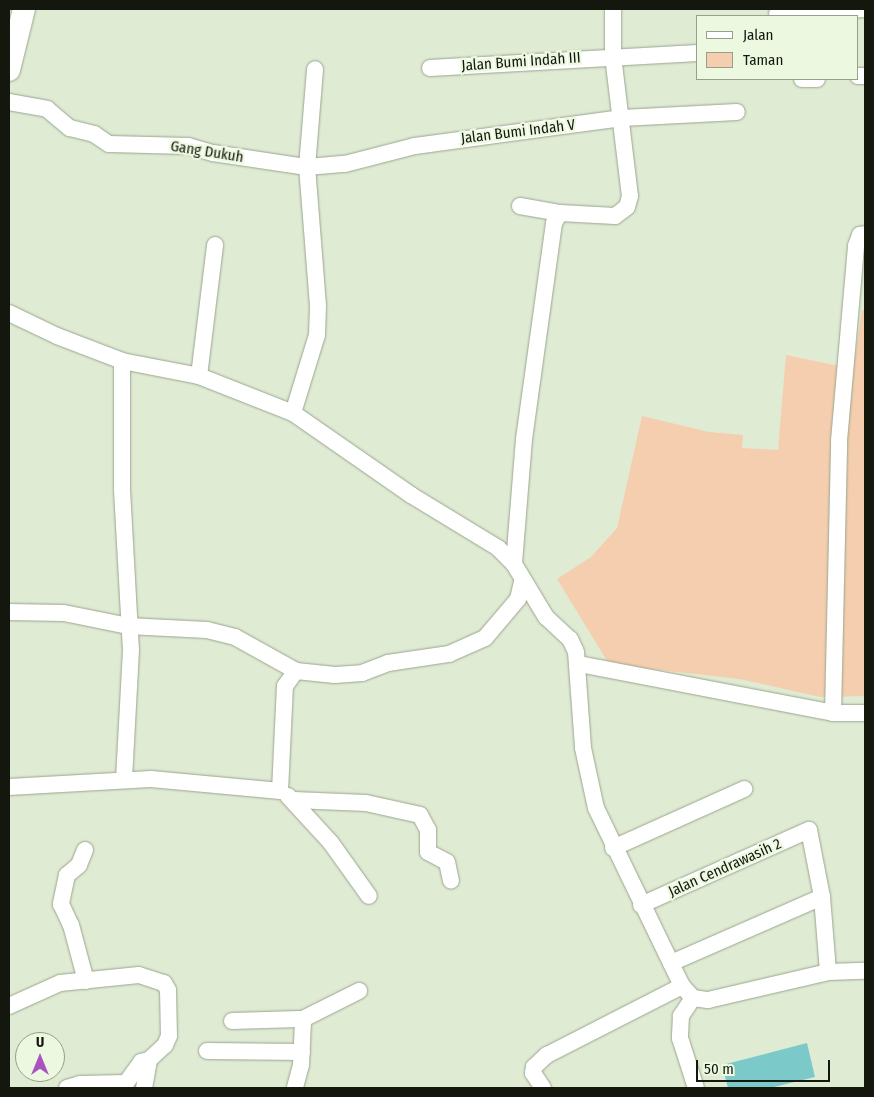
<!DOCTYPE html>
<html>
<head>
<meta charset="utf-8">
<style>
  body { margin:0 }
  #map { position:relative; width:874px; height:1097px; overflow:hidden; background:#e0ebd3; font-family:"Fira Sans Condensed",sans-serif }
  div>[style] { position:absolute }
  .green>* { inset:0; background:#f4ceaf }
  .water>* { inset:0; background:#7bc9c9 }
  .roads { filter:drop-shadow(0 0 1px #9aa58e) drop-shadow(0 0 1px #9aa58e) }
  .street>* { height:16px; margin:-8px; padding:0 8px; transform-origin:8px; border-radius:8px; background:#fff }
  .secondary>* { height:22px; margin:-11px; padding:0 11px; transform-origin:11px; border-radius:11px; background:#fff }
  span { translate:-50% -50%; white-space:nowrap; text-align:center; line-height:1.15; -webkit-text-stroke:4.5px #edf8e0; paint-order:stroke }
  .street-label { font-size:15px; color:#13170e }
  .frame { position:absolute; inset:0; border:10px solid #13170e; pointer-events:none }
  .legend { position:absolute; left:696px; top:15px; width:162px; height:65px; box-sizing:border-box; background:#edf8e0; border:1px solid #969e8c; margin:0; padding:6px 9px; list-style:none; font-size:15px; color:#13170e }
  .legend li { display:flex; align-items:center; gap:10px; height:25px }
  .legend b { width:25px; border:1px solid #969e8c }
  .north { position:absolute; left:15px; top:1032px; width:50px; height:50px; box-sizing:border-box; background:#edf8e0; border:1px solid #969e8c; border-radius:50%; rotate:0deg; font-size:14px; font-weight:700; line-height:20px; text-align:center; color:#13170e }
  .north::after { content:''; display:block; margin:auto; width:18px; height:22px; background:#aa54c2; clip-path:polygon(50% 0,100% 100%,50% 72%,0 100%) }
  .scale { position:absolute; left:696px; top:1060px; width:134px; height:22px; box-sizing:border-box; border:2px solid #13170e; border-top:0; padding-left:6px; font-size:15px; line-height:18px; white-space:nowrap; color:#13170e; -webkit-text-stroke:4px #edf8e0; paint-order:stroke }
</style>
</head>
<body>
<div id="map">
  <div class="green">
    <div style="clip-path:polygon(862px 310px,865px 310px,865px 696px,820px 697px,739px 679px,609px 664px,557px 579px,591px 557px,617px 528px,642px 416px,709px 432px,743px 435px,742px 448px,778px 450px,786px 355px,853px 369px)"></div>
  </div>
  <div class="water">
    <div style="clip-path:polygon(807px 1043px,815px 1077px,770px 1088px,728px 1088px,722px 1065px)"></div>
  </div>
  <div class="roads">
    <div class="street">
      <div style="left:613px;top:9px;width:47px;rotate:90deg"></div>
      <div style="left:613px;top:56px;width:141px;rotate:83.1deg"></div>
      <div style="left:630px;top:196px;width:11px;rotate:105deg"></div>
      <div style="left:627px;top:207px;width:15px;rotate:143deg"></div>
      <div style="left:615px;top:216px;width:55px;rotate:-176.9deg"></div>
      <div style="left:560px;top:213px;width:12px;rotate:121deg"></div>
      <div style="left:554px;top:223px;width:218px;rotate:97.9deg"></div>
      <div style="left:524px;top:439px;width:125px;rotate:94.6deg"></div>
      <div style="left:514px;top:564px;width:62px;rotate:58.9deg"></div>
      <div style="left:546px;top:617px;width:33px;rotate:43deg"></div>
      <div style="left:570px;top:639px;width:14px;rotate:65deg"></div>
      <div style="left:576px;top:652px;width:96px;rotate:85.8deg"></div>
      <div style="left:583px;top:748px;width:61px;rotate:77.8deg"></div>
      <div style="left:596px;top:808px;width:198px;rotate:64.2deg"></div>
      <div style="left:682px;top:986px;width:16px;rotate:47deg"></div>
      <div style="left:693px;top:998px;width:15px;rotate:8deg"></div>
      <div style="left:708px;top:1000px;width:123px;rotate:-13.1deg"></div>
      <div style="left:828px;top:972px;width:37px;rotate:-2deg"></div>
      <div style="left:777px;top:14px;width:88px;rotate:-3.3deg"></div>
      <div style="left:430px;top:68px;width:268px;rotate:-3.2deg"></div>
      <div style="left:858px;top:76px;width:7px"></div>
      <div style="left:802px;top:79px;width:15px"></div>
      <div style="left:9px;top:102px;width:39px;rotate:10deg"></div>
      <div style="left:47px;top:109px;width:30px;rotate:40deg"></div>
      <div style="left:70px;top:128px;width:25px;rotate:14deg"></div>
      <div style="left:94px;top:134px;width:18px;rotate:34deg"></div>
      <div style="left:109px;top:144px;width:79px;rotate:1.5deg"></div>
      <div style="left:188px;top:146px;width:26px;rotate:16deg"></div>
      <div style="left:213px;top:153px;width:95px;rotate:8.5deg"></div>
      <div style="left:307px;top:167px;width:38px;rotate:-5deg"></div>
      <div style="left:345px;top:164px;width:72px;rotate:-14.4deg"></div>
      <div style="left:415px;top:146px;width:209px;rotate:-7.7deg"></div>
      <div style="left:622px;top:118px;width:115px;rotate:-3deg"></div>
      <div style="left:520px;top:206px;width:41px;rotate:9.9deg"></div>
      <div style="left:9px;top:313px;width:53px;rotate:25.6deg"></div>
      <div style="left:57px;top:336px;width:70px;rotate:21deg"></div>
      <div style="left:122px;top:361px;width:78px;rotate:11deg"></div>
      <div style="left:199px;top:376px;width:101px;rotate:21.5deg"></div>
      <div style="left:293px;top:413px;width:144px;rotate:34.8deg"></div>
      <div style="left:411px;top:495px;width:102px;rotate:31.3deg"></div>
      <div style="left:498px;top:548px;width:23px;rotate:45deg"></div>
      <div style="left:122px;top:361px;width:129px;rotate:90deg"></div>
      <div style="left:122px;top:490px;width:160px;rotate:86.8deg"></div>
      <div style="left:131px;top:650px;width:129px;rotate:93.1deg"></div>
      <div style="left:199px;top:376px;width:132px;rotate:-83deg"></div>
      <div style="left:293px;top:413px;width:82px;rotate:-72.9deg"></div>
      <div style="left:317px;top:335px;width:29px;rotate:-88deg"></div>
      <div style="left:318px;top:306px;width:139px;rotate:-94.5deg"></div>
      <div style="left:307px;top:167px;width:98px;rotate:-85.3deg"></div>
      <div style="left:9px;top:612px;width:55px;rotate:1deg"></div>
      <div style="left:64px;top:613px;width:65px;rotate:11.5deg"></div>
      <div style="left:128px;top:626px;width:79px;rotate:2.9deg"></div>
      <div style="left:207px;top:630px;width:29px;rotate:14deg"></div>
      <div style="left:235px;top:637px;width:70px;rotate:29.1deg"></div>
      <div style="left:579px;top:664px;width:259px;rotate:10.9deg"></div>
      <div style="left:833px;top:713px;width:32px"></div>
      <div style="left:833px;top:713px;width:272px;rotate:-88.7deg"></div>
      <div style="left:839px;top:441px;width:196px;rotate:-85deg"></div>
      <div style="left:856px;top:246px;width:12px;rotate:-70deg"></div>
      <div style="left:860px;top:235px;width:5px;rotate:-11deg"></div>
      <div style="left:9px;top:787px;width:142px;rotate:-3.2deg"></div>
      <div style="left:151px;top:779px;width:130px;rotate:5.3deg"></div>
      <div style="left:280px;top:791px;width:105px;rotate:-87.3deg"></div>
      <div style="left:285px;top:686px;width:19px;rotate:-54deg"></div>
      <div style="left:296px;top:671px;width:39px;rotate:6deg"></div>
      <div style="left:335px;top:675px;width:27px;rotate:-4deg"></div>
      <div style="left:362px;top:673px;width:28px;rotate:-21deg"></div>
      <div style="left:388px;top:663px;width:62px;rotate:-8.4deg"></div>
      <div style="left:449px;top:654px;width:39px;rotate:-24deg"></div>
      <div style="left:485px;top:638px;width:51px;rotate:-49.8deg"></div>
      <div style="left:518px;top:599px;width:17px;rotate:-77deg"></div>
      <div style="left:288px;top:796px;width:64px;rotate:47.5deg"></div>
      <div style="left:331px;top:843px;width:65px;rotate:54.4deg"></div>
      <div style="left:294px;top:800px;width:72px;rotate:2.4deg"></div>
      <div style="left:366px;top:803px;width:55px;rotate:12.5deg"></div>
      <div style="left:420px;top:815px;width:17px;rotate:62deg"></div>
      <div style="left:428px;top:830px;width:22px;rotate:90deg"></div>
      <div style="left:428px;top:852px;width:21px;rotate:28deg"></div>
      <div style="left:447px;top:862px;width:19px;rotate:78deg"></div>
      <div style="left:613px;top:848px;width:144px;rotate:-24.2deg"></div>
      <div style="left:85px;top:850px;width:16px;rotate:112deg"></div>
      <div style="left:79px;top:865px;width:16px;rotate:140deg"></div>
      <div style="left:67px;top:875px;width:30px;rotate:102deg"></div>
      <div style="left:61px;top:904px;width:23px;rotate:65deg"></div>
      <div style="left:71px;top:925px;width:58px;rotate:75deg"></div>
      <div style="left:641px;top:905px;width:184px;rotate:-24.1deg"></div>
      <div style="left:809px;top:830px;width:68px;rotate:79deg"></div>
      <div style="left:822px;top:897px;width:75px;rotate:85.4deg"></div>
      <div style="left:671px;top:963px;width:165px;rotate:-23.6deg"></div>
      <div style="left:693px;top:998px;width:22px;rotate:124deg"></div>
      <div style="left:681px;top:1016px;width:22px;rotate:93deg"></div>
      <div style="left:680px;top:1038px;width:52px;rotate:72.3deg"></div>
      <div style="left:9px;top:1006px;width:56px;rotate:-24.3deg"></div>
      <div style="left:60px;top:983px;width:79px;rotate:-5.8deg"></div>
      <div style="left:139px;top:975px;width:26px;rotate:18deg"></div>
      <div style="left:164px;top:983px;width:8px;rotate:60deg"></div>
      <div style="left:168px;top:990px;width:46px;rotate:88.8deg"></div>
      <div style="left:169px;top:1036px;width:10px;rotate:114deg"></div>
      <div style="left:165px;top:1045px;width:22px;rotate:137deg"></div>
      <div style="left:149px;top:1060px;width:28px;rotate:100deg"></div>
      <div style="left:301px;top:1020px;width:65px;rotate:-26.6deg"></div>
      <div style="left:232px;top:1021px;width:67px;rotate:-1.7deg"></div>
      <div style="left:299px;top:1019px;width:5px;rotate:37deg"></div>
      <div style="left:303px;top:1022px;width:43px;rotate:92.7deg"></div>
      <div style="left:301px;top:1065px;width:24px;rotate:105deg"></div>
      <div style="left:207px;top:1051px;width:95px;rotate:0.6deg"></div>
      <div style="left:67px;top:1088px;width:14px;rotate:-17deg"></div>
      <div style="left:80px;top:1084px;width:46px;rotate:-1.2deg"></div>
      <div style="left:126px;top:1083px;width:26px;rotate:-54deg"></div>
      <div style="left:141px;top:1062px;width:8px;rotate:-14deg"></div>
      <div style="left:543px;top:1088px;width:18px;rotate:-124deg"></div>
      <div style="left:533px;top:1073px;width:6px;rotate:-81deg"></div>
      <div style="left:534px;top:1067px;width:18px;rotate:-43deg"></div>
      <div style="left:547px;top:1055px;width:152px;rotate:-27.1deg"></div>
    </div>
    <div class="secondary">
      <div style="left:9px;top:70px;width:63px;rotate:-76.2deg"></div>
    </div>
  </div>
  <div class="street-label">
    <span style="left:521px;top:62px;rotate:-4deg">Jalan Bumi Indah III</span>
    <span style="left:518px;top:132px;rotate:-7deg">Jalan Bumi Indah V</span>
    <span style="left:207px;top:152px;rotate:9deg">Gang Dukuh</span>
    <span style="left:725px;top:868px;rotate:-24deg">Jalan Cendrawasih 2</span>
  </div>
  <div class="frame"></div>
  <ul class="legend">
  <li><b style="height:6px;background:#fff"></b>Jalan</li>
  <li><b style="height:14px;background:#f4ceaf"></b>Taman</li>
  </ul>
  <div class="north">U</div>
  <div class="scale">50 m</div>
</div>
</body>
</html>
